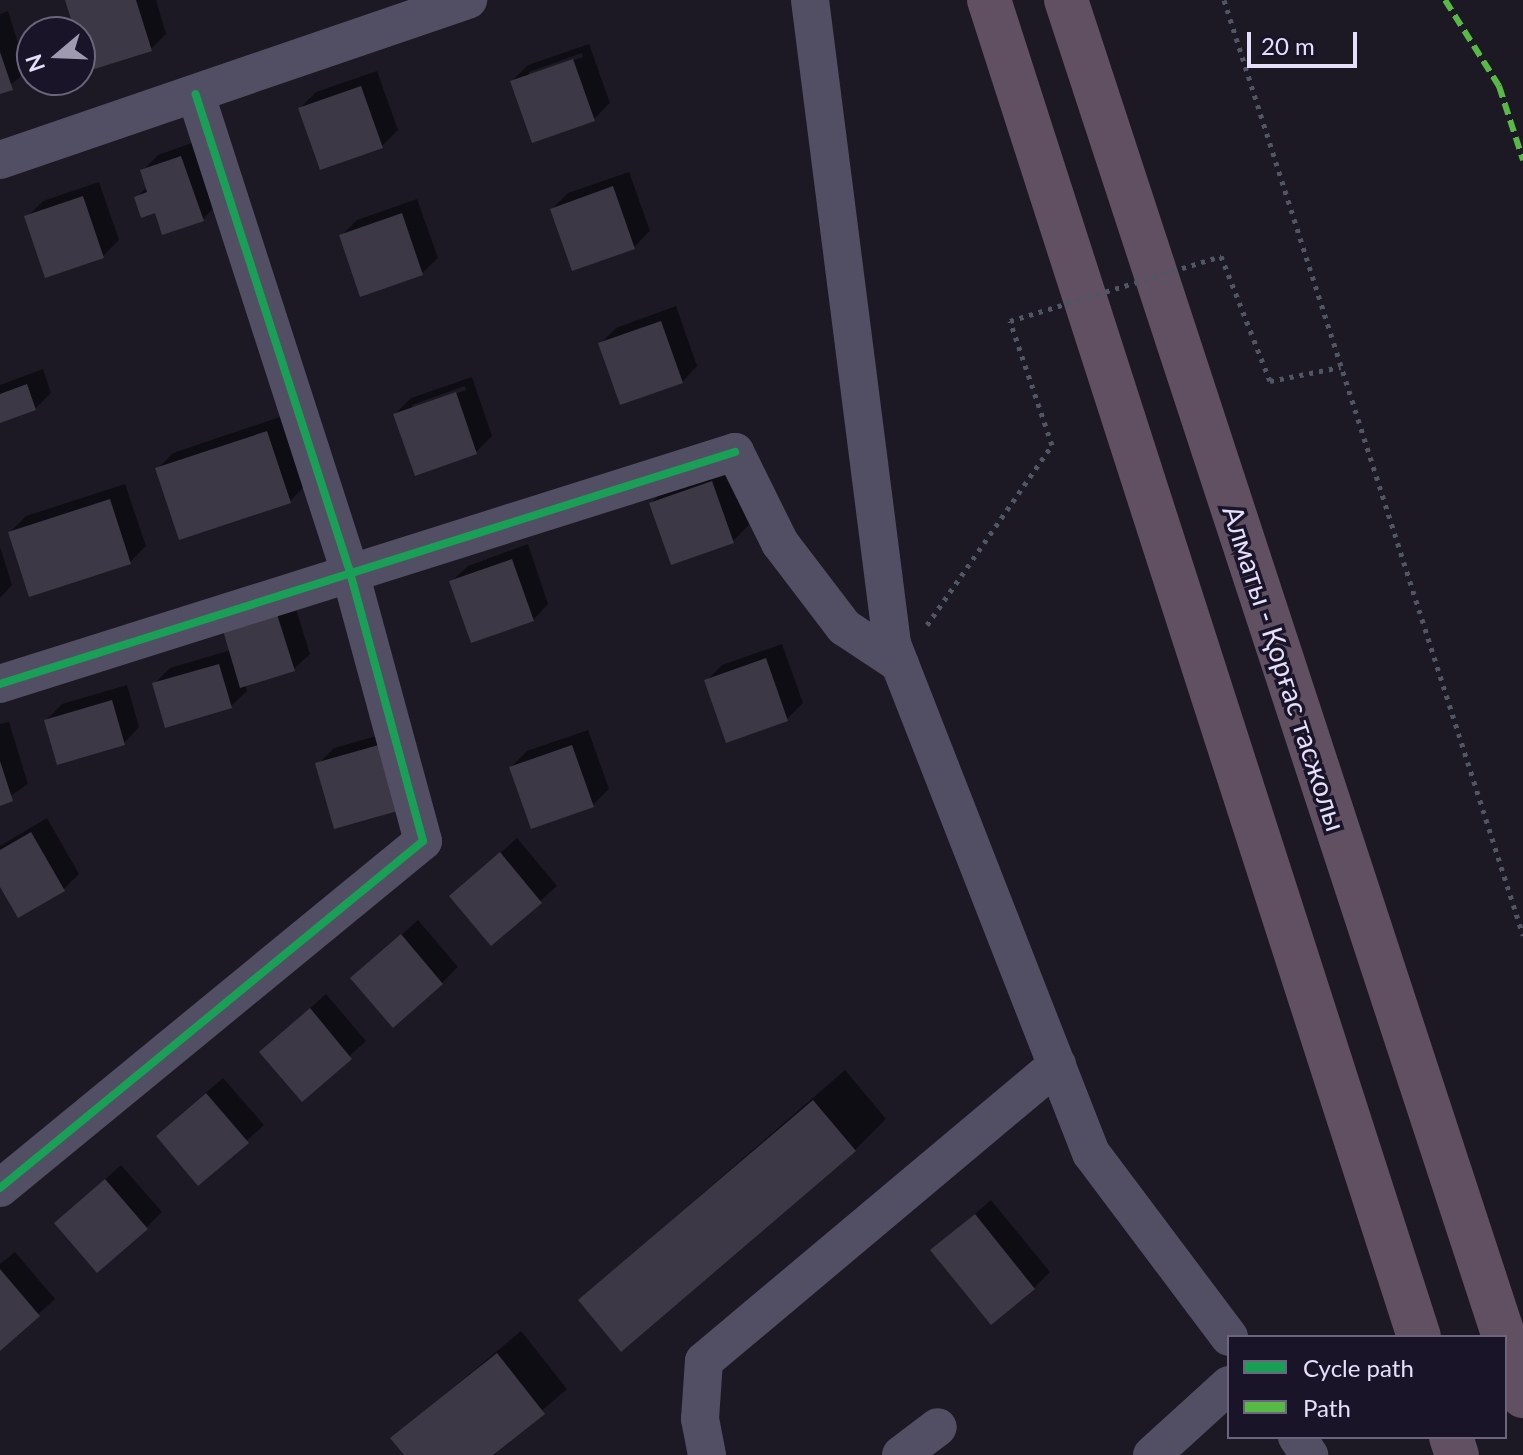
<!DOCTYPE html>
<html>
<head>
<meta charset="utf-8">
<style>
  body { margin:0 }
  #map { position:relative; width:1523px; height:1455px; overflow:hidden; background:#1c1924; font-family:Lato,sans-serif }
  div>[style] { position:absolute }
  .shadow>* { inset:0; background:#0007 }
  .building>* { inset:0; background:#3c3845 }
  .path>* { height:5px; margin-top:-2.5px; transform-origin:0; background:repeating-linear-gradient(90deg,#4f5664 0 4px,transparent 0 10px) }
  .minor>* { height:38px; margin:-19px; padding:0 19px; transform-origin:19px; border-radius:19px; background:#524f64 }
  .highway>* { height:44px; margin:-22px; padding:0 22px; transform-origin:22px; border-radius:22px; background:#615062 }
  .path-bridge>* { height:5px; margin-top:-2.5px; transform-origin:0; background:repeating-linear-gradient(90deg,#4f5664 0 4px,transparent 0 10px) }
  .quiet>* { height:6px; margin-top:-3px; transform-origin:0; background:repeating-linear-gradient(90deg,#58b947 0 12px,transparent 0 18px) }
  .cycleway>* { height:8px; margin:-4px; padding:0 4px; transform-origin:4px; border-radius:4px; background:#1a9f57 }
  span { translate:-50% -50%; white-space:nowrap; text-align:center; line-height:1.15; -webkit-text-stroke:7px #1a1429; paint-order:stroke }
  .street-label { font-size:28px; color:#e6dffb }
  .legend { position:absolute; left:1227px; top:1335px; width:280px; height:104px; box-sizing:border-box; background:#1a1429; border:2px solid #6c657d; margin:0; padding:10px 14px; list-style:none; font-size:24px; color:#e6dffb }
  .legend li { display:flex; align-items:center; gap:16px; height:40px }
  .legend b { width:40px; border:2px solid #6c657d }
  .north { position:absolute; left:16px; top:16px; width:80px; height:80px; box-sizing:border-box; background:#1a1429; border:2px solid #6c657d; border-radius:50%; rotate:251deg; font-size:22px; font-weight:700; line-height:32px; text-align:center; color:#e6dffb }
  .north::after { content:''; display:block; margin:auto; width:28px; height:36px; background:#9f9ab0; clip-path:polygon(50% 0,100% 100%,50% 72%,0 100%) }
  .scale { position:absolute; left:1247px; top:32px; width:110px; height:36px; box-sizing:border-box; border:4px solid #e6dffb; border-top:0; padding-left:10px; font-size:24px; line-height:28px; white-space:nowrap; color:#e6dffb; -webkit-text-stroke:6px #1a1429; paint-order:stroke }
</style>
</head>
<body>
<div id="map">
  <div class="shadow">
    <div style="clip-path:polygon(68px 0,156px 0,166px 34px,150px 50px,89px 69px)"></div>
    <div style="clip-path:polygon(8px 11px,27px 72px,0 92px,0 14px)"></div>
    <div style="clip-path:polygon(evenodd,589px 44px,610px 103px,594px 119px,512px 81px,528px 65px,589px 44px,582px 53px,583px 57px,529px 76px,529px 72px,582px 53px)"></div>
    <div style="clip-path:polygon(377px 71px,398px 130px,382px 146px,300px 108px,316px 92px)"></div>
    <div style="clip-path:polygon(197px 141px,219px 203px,203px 219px,156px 211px,136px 198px,147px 187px,142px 171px,158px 155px)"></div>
    <div style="clip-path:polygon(629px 172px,650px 231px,634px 247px,552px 209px,568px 193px)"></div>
    <div style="clip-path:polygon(99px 182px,119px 240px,103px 256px,27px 217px,43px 201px)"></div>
    <div style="clip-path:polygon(417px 199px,438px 258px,422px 273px,341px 236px,357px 220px)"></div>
    <div style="clip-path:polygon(676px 306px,697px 366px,682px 382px,600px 344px,616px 328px)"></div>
    <div style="clip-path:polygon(43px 369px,51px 393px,35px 409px,0 421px,0 385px)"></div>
    <div style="clip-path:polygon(evenodd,472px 377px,492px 436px,476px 452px,395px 414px,411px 398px,472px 377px,465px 386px,466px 390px,412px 409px,412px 405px,465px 386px)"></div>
    <div style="clip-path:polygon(283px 416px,306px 485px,290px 501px,157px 469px,173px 453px)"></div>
    <div style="clip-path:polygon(728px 466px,749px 525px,733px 541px,651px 503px,667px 487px)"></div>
    <div style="clip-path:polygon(125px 484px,146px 546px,130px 562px,10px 532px,26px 516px)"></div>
    <div style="clip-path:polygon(528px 544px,548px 604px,533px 620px,452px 581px,468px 566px)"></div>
    <div style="clip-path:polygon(0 547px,12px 585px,0 598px)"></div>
    <div style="clip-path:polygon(291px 593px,310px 654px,294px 669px,245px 684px,247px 691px,231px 706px,154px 684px,170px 668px,231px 650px)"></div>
    <div style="clip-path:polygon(782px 644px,803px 703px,787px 719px,727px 740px,706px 681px,722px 665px)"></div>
    <div style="clip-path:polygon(127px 685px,139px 727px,124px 743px,46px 720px,62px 704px)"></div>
    <div style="clip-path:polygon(9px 722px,28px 784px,0 803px,0 724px)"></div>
    <div style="clip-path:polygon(398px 730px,416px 792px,318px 764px,334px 748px)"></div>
    <div style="clip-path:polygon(588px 730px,609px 789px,593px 805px,511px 767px,527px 751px)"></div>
    <div style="clip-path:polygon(47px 818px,79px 874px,63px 890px,0 883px,0 846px)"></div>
    <div style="clip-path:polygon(517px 838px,557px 886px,492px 943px,452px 896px)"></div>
    <div style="clip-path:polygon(418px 920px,458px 967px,442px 983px,353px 978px)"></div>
    <div style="clip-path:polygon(326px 994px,366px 1041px,302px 1099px,261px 1052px)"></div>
    <div style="clip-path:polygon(845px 1070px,886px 1119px,855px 1150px,580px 1300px)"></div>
    <div style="clip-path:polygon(223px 1078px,264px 1125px,199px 1183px,174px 1120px)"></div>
    <div style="clip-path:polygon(121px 1165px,162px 1212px,146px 1228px,57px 1223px)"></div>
    <div style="clip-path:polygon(991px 1200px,1050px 1272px,1034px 1288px,933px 1250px)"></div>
    <div style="clip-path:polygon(15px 1252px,55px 1299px,0 1348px,0 1264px)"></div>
    <div style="clip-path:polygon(521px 1331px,567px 1389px,490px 1455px,406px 1455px,393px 1438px)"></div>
  </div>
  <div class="building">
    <div style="clip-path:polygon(65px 0,136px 0,152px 51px,88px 71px,80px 32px,75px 32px)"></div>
    <div style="clip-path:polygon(0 52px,13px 90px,0 94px)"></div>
    <div style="clip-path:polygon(573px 59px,595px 121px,532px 143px,510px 81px)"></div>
    <div style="clip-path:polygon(361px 86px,383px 148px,320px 170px,298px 108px)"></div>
    <div style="clip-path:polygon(181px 156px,204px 221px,162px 235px,155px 213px,141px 218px,134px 197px,147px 192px,140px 170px)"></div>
    <div style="clip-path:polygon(613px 186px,635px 249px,572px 271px,550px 209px)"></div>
    <div style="clip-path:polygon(83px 196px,104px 258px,45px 278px,24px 216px)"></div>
    <div style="clip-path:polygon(402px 213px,423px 275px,360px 297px,339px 235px)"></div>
    <div style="clip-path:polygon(661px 321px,683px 383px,620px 405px,598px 343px)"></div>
    <div style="clip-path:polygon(27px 384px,36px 410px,0 423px,0 394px)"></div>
    <div style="clip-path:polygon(456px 392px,477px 454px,415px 476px,393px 414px)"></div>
    <div style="clip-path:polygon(267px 431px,291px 503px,179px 540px,155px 468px)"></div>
    <div style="clip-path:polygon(712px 481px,734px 543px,671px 565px,649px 503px)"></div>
    <div style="clip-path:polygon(110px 499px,131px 564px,29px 597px,8px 532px)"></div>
    <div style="clip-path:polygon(512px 559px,534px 621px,471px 643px,449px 581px)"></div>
    <div style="clip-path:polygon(275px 608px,295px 671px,240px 688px,221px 624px)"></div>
    <div style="clip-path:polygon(766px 658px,788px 721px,726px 743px,704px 680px)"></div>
    <div style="clip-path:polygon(219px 664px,232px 708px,165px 728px,152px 683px)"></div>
    <div style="clip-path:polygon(112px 700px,125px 745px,57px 765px,44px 720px)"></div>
    <div style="clip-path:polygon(382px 744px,401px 810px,334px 829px,315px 763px)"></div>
    <div style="clip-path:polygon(572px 745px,594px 807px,531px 829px,509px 767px)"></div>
    <div style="clip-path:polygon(0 761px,13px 801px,0 806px)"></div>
    <div style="clip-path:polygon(31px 832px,65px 891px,18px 918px,0 887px,0 850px)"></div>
    <div style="clip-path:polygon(500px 852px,542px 903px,491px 946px,449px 896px)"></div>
    <div style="clip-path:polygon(401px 934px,443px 984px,393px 1028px,350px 978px)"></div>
    <div style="clip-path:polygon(310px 1008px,352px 1059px,302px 1102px,259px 1052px)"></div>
    <div style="clip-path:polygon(206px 1093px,249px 1143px,198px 1186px,156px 1136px)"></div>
    <div style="clip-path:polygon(813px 1100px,856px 1151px,621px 1352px,578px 1300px)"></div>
    <div style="clip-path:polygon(105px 1179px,148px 1229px,97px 1273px,54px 1223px)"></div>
    <div style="clip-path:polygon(975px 1214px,1035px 1289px,991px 1325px,930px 1250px)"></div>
    <div style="clip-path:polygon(0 1269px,40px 1316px,0 1351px)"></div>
    <div style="clip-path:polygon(497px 1353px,545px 1414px,493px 1455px,404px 1455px,390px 1438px)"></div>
  </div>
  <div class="path">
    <div style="left:1224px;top:0;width:982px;rotate:72.27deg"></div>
    <div style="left:1221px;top:256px;width:134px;rotate:68.6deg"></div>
    <div style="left:1270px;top:381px;width:72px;rotate:-11.2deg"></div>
    <div style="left:927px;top:625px;width:219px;rotate:-55.2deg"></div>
    <div style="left:1052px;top:445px;width:131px;rotate:-108.7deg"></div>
  </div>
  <div class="minor">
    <div style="left:810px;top:0;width:649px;rotate:82.74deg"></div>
    <div style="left:892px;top:644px;width:547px;rotate:68.65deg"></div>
    <div style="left:1091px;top:1153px;width:230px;rotate:53.1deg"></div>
    <div style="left:0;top:160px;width:495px;rotate:-18.9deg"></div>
    <div style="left:0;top:684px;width:771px;rotate:-17.52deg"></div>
    <div style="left:735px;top:452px;width:102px;rotate:63.7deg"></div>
    <div style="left:780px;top:543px;width:106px;rotate:52.7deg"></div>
    <div style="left:844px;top:627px;width:67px;rotate:33.5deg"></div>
    <div style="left:0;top:1188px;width:547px;rotate:-39.36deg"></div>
    <div style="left:423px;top:841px;width:282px;rotate:-105.2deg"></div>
    <div style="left:349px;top:569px;width:499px;rotate:-107.9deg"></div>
    <div style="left:1297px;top:1437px;width:22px;rotate:56deg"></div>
    <div style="left:707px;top:1455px;width:37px;rotate:-101deg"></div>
    <div style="left:700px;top:1419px;width:58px;rotate:-86.1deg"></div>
    <div style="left:704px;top:1361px;width:461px;rotate:-40deg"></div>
    <div style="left:901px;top:1455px;width:46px;rotate:-37.1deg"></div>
    <div style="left:1152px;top:1455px;width:104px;rotate:-42.3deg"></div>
  </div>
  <div class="highway">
    <div style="left:989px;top:0;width:1404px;rotate:72.17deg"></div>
    <div style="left:1066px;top:0;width:1407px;rotate:71.86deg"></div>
    <div style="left:1505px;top:1341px;width:58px;rotate:71.9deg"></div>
    <div style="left:1451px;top:1437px;width:19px;rotate:72deg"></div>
  </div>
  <div class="path-bridge">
    <div style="left:1010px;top:321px;width:221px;rotate:-17.1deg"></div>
  </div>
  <div class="quiet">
    <div style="left:1445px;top:0;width:102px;rotate:57.9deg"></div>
    <div style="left:1499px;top:86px;width:78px;rotate:72deg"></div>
  </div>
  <div class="cycleway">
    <div style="left:0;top:684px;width:771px;rotate:-17.52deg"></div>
    <div style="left:0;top:1188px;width:547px;rotate:-39.36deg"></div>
    <div style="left:423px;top:841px;width:282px;rotate:-105.2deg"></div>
    <div style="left:349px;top:569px;width:499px;rotate:-107.9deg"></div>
  </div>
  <div class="street-label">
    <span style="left:1285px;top:668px;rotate:72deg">Алматы - Қорғас тасжолы</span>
  </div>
  <ul class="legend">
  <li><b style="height:10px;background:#1a9f57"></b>Cycle path</li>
  <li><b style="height:10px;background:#58b947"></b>Path</li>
  </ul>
  <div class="north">N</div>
  <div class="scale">20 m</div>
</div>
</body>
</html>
